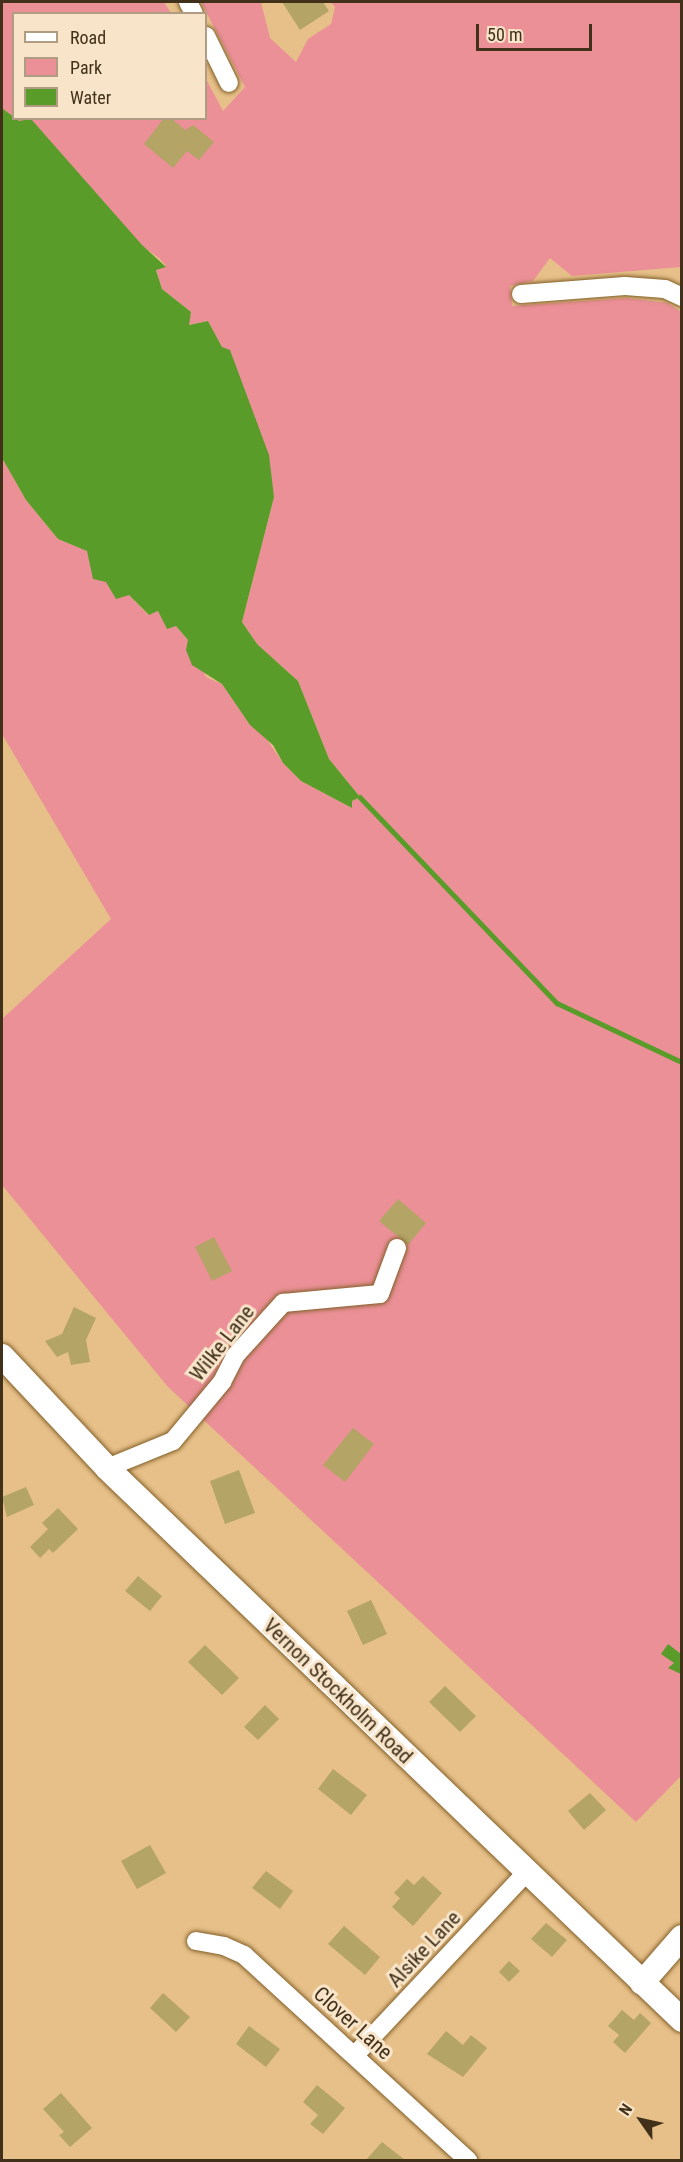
<!DOCTYPE html>
<html>
<head>
<meta charset="utf-8">
<style>
  body { margin:0 }
  #map { position:relative; width:683px; height:2162px; overflow:hidden; background:#e7c089; font-family:"Roboto Condensed",sans-serif }
  div>[style] { position:absolute }
  .green>* { inset:0; background:#eb9097 }
  .water>* { inset:0; background:#599c29 }
  .stream>* { height:4.5px; margin:-2.25px; padding:0 2.25px; transform-origin:2.25px; border-radius:2.25px; background:#599c29 }
  .building>* { inset:0; background:#b4a466 }
  .roads { filter:drop-shadow(0 0 2px #83602a) drop-shadow(0 0 2px #83602a) }
  .street>* { height:18px; margin:-9px; padding:0 9px; transform-origin:9px; border-radius:9px; background:#fff }
  .secondary>* { height:24px; margin:-12px; padding:0 12px; transform-origin:12px; border-radius:12px; background:#fff }
  span { translate:-50% -50%; white-space:nowrap; text-align:center; line-height:1.15; -webkit-text-stroke:6px #f8e4c9; paint-order:stroke }
  .street-label { font-size:21px; color:#41311b }
  .frame { position:absolute; inset:0; border:3px solid #41311b; pointer-events:none }
  .legend { position:absolute; left:12px; top:12px; width:195px; height:108px; box-sizing:border-box; background:#f8e4c9; border:2px solid #af9c83; margin:0; padding:8px 10px; list-style:none; font-size:18px; color:#41311b }
  .legend li { display:flex; align-items:center; gap:12px; height:30px }
  .legend b { width:30px; border:2px solid #af9c83 }
  .north { position:absolute; left:611px; top:2090px; width:60px; height:60px; -webkit-text-stroke:4px #f8e4c9; paint-order:stroke; rotate:304deg; font-size:16px; font-weight:700; line-height:24px; text-align:center; color:#41311b }
  .north::after { content:''; display:block; margin:auto; width:21px; height:27px; background:#41311b; clip-path:polygon(50% 0,100% 100%,50% 72%,0 100%) }
  .scale { position:absolute; left:476px; top:24px; width:116px; height:27px; box-sizing:border-box; border:3px solid #41311b; border-top:0; padding-left:8px; font-size:18px; line-height:21px; white-space:nowrap; color:#41311b; -webkit-text-stroke:4px #f8e4c9; paint-order:stroke }
</style>
</head>
<body>
<div id="map">
  <div class="green">
    <div style="clip-path:polygon(2px 2px,164px 2px,171px 13px,14px 14px,13px 117px,2px 108px)"></div>
    <div style="clip-path:polygon(201px 2px,261px 2px,270px 38px,296px 62px,308px 39px,331px 24px,335px 7px,331px 2px,681px 2px,681px 267px,572px 276px,550px 258px,533px 281px,510px 286px,512px 306px,627px 298px,667px 303px,681px 312px,682px 1775px,636px 1822px,168px 1387px,2px 1185px,2px 1019px,111px 919px,2px 734px,2px 458px,26px 500px,58px 539px,87px 551px,106px 582px,129px 595px,148px 615px,158px 611px,176px 626px,188px 640px,206px 677px,222px 684px,250px 725px,262px 732px,283px 763px,301px 781px,352px 808px,352px 801px,360px 797px,329px 759px,298px 681px,257px 644px,242px 622px,274px 497px,222px 347px,208px 321px,188px 325px,191px 312px,162px 289px,156px 269px,166px 266px,159px 258px,142px 246px,16px 119px,206px 118px,206px 79px,223px 111px,245px 87px)"></div>
  </div>
  <div class="water">
    <div style="clip-path:polygon(2px 108px,19px 121px,31px 119px,142px 245px,166px 267px,156px 270px,162px 289px,191px 312px,189px 325px,208px 321px,222px 347px,230px 350px,269px 455px,274px 497px,242px 622px,257px 644px,298px 681px,329px 759px,360px 797px,352px 801px,352px 808px,301px 781px,283px 763px,273px 745px,250px 725px,222px 684px,192px 665px,186px 650px,188px 640px,176px 626px,167px 629px,158px 611px,149px 615px,129px 595px,116px 599px,106px 582px,93px 579px,87px 551px,58px 539px,26px 500px,2px 458px)"></div>
    <div style="clip-path:polygon(668px 1644px,681px 1654px,681px 1674px,668px 1668px,674px 1663px,661px 1654px)"></div>
  </div>
  <div class="stream">
    <div style="left:360px;top:797px;width:285px;rotate:46.3deg"></div>
    <div style="left:557px;top:1003px;width:138px;rotate:25.3deg"></div>
  </div>
  <div class="building">
    <div style="clip-path:polygon(282px 2px,323px 2px,329px 11px,300px 30px)"></div>
    <div style="clip-path:polygon(164px 118px,171px 118px,185px 130px,193px 125px,214px 142px,199px 160px,187px 151px,173px 168px,144px 144px)"></div>
    <div style="clip-path:polygon(398px 1199px,426px 1223px,408px 1245px,379px 1221px)"></div>
    <div style="clip-path:polygon(214px 1237px,232px 1271px,212px 1281px,195px 1247px)"></div>
    <div style="clip-path:polygon(74px 1307px,96px 1318px,86px 1340px,90px 1362px,71px 1365px,68px 1352px,57px 1357px,45px 1341px,62px 1334px)"></div>
    <div style="clip-path:polygon(353px 1428px,374px 1444px,345px 1482px,323px 1465px)"></div>
    <div style="clip-path:polygon(239px 1470px,255px 1513px,225px 1524px,210px 1481px)"></div>
    <div style="clip-path:polygon(26px 1487px,34px 1505px,7px 1517px,2px 1497px)"></div>
    <div style="clip-path:polygon(58px 1508px,78px 1529px,53px 1553px,49px 1549px,40px 1558px,30px 1547px,48px 1529px,42px 1523px)"></div>
    <div style="clip-path:polygon(138px 1576px,162px 1596px,150px 1611px,125px 1591px)"></div>
    <div style="clip-path:polygon(371px 1600px,387px 1634px,363px 1645px,347px 1611px)"></div>
    <div style="clip-path:polygon(205px 1645px,239px 1678px,222px 1695px,188px 1662px)"></div>
    <div style="clip-path:polygon(445px 1686px,476px 1716px,460px 1732px,429px 1702px)"></div>
    <div style="clip-path:polygon(265px 1705px,279px 1719px,258px 1740px,244px 1727px)"></div>
    <div style="clip-path:polygon(333px 1769px,367px 1795px,351px 1815px,318px 1789px)"></div>
    <div style="clip-path:polygon(590px 1793px,606px 1810px,584px 1830px,568px 1811px)"></div>
    <div style="clip-path:polygon(150px 1845px,166px 1873px,137px 1889px,121px 1861px)"></div>
    <div style="clip-path:polygon(266px 1871px,293px 1891px,280px 1909px,252px 1888px)"></div>
    <div style="clip-path:polygon(423px 1876px,442px 1893px,413px 1926px,392px 1907px,400px 1898px,394px 1893px,407px 1879px,414px 1885px)"></div>
    <div style="clip-path:polygon(546px 1923px,567px 1940px,552px 1957px,531px 1939px)"></div>
    <div style="clip-path:polygon(344px 1926px,380px 1957px,365px 1975px,328px 1944px)"></div>
    <div style="clip-path:polygon(509px 1961px,520px 1971px,509px 1982px,499px 1972px)"></div>
    <div style="clip-path:polygon(163px 1993px,190px 2017px,176px 2032px,150px 2008px)"></div>
    <div style="clip-path:polygon(622px 2010px,634px 2020px,640px 2013px,651px 2023px,625px 2053px,613px 2042px,619px 2035px,608px 2026px)"></div>
    <div style="clip-path:polygon(249px 2026px,280px 2049px,266px 2067px,236px 2044px)"></div>
    <div style="clip-path:polygon(446px 2031px,463px 2045px,471px 2035px,487px 2048px,463px 2077px,427px 2054px)"></div>
    <div style="clip-path:polygon(317px 2085px,345px 2108px,323px 2134px,310px 2124px,318px 2115px,303px 2102px)"></div>
    <div style="clip-path:polygon(61px 2093px,92px 2128px,70px 2147px,59px 2135px,64px 2132px,43px 2109px)"></div>
    <div style="clip-path:polygon(382px 2142px,405px 2160px,366px 2160px)"></div>
  </div>
  <div class="roads">
    <div class="street">
      <div style="left:188px;top:2px;width:13px;rotate:63deg"></div>
      <div style="left:206px;top:36px;width:52px;rotate:63.9deg"></div>
      <div style="left:521px;top:294px;width:104px;rotate:-4.4deg"></div>
      <div style="left:625px;top:286px;width:40px;rotate:4.3deg"></div>
      <div style="left:665px;top:289px;width:19px;rotate:25deg"></div>
      <div style="left:107px;top:1468px;width:71px;rotate:-22.2deg"></div>
      <div style="left:173px;top:1441px;width:77px;rotate:-50.3deg"></div>
      <div style="left:222px;top:1382px;width:29px;rotate:-63deg"></div>
      <div style="left:235px;top:1356px;width:72px;rotate:-47.8deg"></div>
      <div style="left:283px;top:1303px;width:97px;rotate:-5.3deg"></div>
      <div style="left:380px;top:1294px;width:49px;rotate:-69.7deg"></div>
      <div style="left:196px;top:1941px;width:28px;rotate:10deg"></div>
      <div style="left:224px;top:1946px;width:22px;rotate:24deg"></div>
      <div style="left:244px;top:1955px;width:304px;rotate:42.5deg"></div>
      <div style="left:355px;top:2055px;width:250px;rotate:-46.8deg"></div>
    </div>
    <div class="secondary">
      <div style="left:2px;top:1356px;width:154px;rotate:46.8deg"></div>
      <div style="left:107px;top:1468px;width:797px;rotate:43.83deg"></div>
      <div style="left:642px;top:1983px;width:61px;rotate:-49deg"></div>
    </div>
  </div>
  <div class="street-label">
    <span style="left:222px;top:1343px;rotate:-52deg">Wilke Lane</span>
    <span style="left:338px;top:1691px;rotate:44deg">Vernon Stockholm Road</span>
    <span style="left:424px;top:1949px;rotate:-47deg">Alsike Lane</span>
    <span style="left:353px;top:2023px;rotate:42deg">Clover Lane</span>
  </div>
  <div class="frame"></div>
  <ul class="legend">
  <li><b style="height:8px;background:#fff"></b>Road</li>
  <li><b style="height:16px;background:#eb9097"></b>Park</li>
  <li><b style="height:16px;background:#599c29"></b>Water</li>
  </ul>
  <div class="north">N</div>
  <div class="scale">50 m</div>
</div>
</body>
</html>
